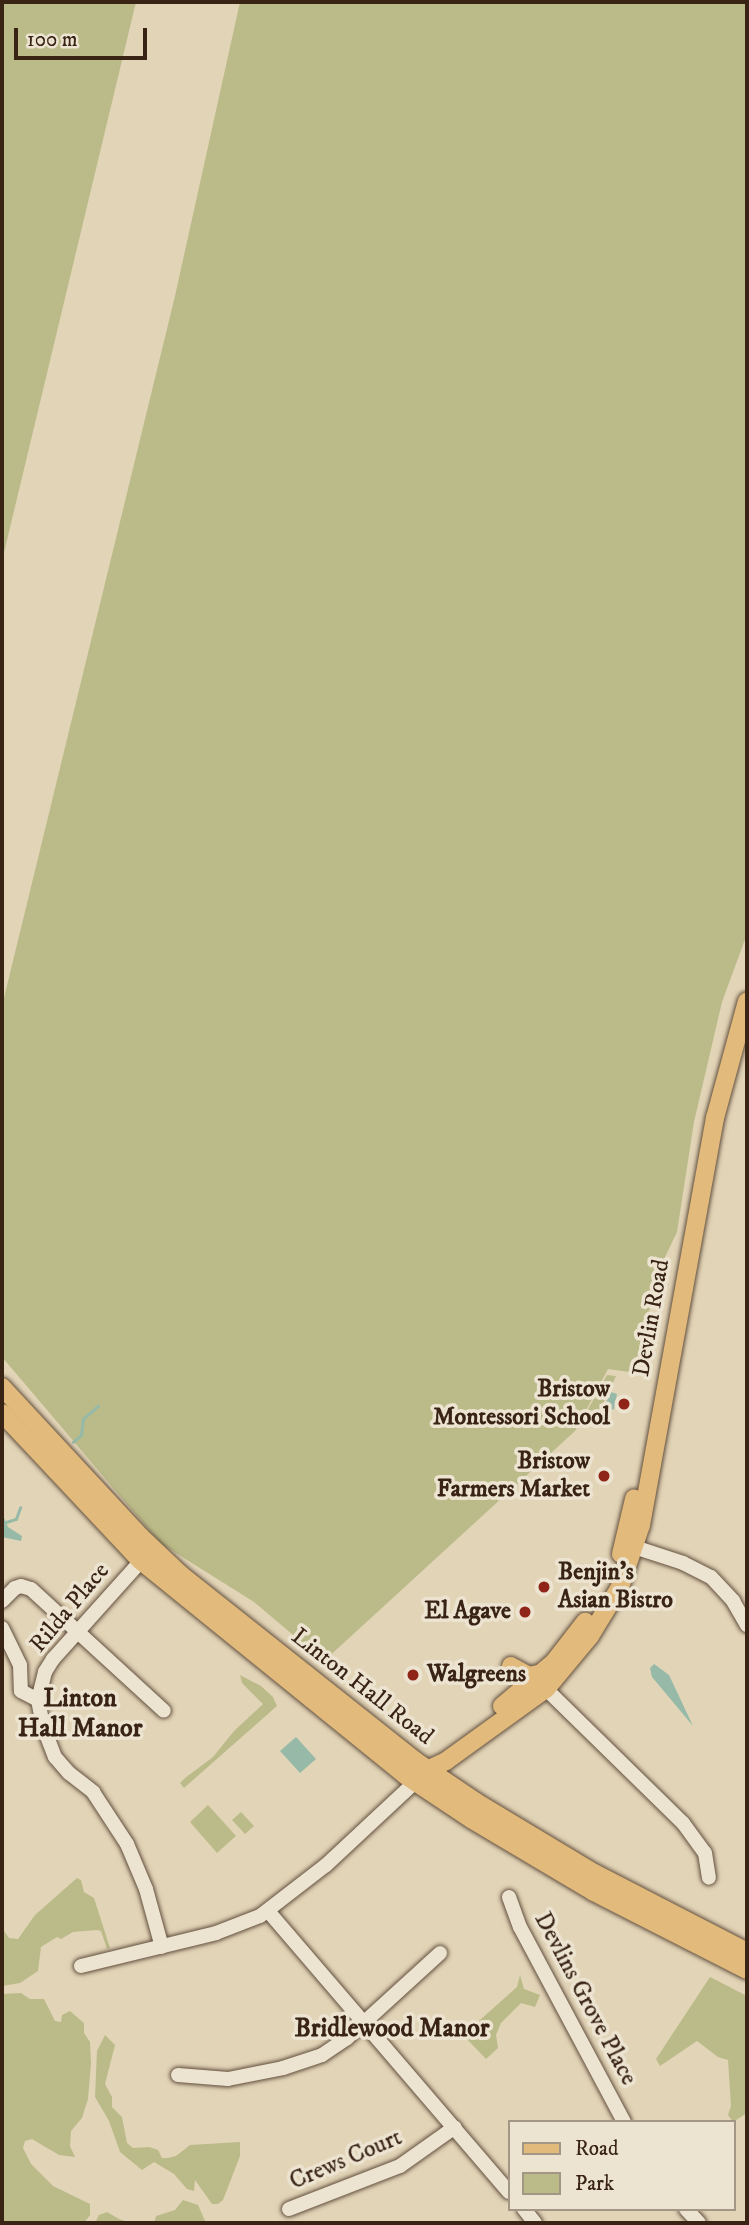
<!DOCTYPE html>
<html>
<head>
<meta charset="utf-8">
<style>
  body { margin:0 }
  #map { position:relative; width:749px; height:2225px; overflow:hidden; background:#e2d4b7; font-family:"IM FELL DW Pica",serif }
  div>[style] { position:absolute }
  .green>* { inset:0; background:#bbbb89 }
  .water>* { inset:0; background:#96b9a8 }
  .stream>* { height:2.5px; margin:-1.25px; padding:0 1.25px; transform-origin:1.25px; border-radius:1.25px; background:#96b9a8 }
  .roads { filter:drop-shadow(0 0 2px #624f3e) drop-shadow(0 0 2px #624f3e) }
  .minor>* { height:14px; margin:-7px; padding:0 7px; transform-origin:7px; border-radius:7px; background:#ece3d0 }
  .major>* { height:18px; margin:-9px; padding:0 9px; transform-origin:9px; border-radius:9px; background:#e1ba7c }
  .dots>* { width:19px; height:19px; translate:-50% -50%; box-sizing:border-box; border:4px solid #ece3d0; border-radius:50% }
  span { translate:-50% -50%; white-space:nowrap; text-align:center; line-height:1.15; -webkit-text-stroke:7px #ece3d0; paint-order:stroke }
  .street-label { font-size:24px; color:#382315 }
  .poi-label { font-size:24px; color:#382315; font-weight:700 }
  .right { translate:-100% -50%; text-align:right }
  .left { translate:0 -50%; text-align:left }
  .neighbourhood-label { font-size:26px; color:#382315; font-weight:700 }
  .frame { position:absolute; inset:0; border:4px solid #382315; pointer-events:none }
  .legend { position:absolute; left:508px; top:2120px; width:228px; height:91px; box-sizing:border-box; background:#ece3d0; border:2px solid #a49685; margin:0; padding:9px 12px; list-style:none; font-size:21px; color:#382315 }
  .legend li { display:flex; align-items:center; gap:14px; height:35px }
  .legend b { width:35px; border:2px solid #a49685 }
  .scale { position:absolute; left:14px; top:28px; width:133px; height:32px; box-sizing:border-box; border:4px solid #382315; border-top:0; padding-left:9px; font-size:21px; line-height:24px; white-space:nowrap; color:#382315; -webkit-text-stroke:5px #ece3d0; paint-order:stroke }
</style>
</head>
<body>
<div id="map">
  <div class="green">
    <div style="clip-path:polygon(2px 2px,136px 2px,2px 561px)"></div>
    <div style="clip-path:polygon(240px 2px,747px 2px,747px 934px,722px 1002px,694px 1122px,677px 1232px,657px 1274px,636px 1373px,608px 1369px,575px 1431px,324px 1661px,254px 1602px,160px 1543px,2px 1357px,2px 1006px,175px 296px)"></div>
    <div style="clip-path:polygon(607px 1375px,616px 1376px,599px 1412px,587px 1411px)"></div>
    <div style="clip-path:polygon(240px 1675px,261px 1686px,273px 1697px,277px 1706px,184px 1788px,180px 1783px,185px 1778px,213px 1757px,234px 1731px,263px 1704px,242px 1683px)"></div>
    <div style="clip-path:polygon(208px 1805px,236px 1836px,217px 1853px,190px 1822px)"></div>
    <div style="clip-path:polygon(241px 1812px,254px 1826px,245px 1834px,232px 1820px)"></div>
    <div style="clip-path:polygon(77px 1878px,81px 1880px,84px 1892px,94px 1898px,110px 1948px,107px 1949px,101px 1931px,97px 1930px,73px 1932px,61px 1939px,57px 1937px,41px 1947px,38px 1971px,20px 1983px,2px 1986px,2px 1928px,9px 1938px,18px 1939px,35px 1915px)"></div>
    <div style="clip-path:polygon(520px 1975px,524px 1989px,540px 1995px,535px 2007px,521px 2003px,501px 2023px,496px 2035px,498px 2048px,486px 2059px,463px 2035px,517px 1987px)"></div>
    <div style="clip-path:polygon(710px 1977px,747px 1996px,747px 2113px,733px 2122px,728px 2115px,731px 2106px,728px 2060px,718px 2057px,697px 2041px,660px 2066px,656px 2059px)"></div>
    <div style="clip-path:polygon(21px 1993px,30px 1999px,44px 1999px,55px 2021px,61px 2022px,62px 2015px,70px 2011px,84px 2023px,84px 2033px,90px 2042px,91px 2063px,88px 2099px,82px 2118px,71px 2131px,70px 2146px,75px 2157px,59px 2155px,32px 2139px,25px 2141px,23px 2148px,31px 2164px,53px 2186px,90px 2204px,90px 2215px,84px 2223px,2px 2223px,2px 1994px)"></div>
    <div style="clip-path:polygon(105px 2035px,115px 2045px,105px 2084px,112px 2097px,112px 2107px,122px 2117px,127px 2143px,133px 2148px,149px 2147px,158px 2150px,162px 2158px,168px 2158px,176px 2156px,190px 2145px,240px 2142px,240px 2156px,223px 2200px,218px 2204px,212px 2204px,195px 2180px,194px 2191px,187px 2189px,174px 2174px,154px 2162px,142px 2170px,120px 2152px,109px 2121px,95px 2097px,97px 2051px)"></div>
    <div style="clip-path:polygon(183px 2200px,198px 2205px,206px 2223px,154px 2223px,156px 2216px,175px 2210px)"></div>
    <div style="clip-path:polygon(107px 2212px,119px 2219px,131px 2223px,95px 2223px,99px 2215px)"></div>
  </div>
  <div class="water">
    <div style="clip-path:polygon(611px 1392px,617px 1394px,614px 1409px,605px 1412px,603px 1408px)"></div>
    <div style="clip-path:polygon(2px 1513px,8px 1527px,22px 1536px,21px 1541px,2px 1537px)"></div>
    <div style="clip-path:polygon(654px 1664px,669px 1675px,693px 1726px,652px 1677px,650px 1668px)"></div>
    <div style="clip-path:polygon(296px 1737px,316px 1759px,300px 1773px,280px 1751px)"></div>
  </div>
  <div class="stream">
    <div style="left:73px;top:1442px;width:11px;rotate:-41deg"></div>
    <div style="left:81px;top:1435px;width:16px;rotate:-83deg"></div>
    <div style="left:83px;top:1419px;width:20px;rotate:-41deg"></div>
    <div style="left:6px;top:1522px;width:10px;rotate:-17deg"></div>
    <div style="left:16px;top:1519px;width:12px;rotate:-70deg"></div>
  </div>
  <div class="roads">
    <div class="minor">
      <div style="left:625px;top:1544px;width:61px;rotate:18.1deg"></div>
      <div style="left:683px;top:1563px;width:31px;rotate:27deg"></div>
      <div style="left:711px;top:1577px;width:33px;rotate:47deg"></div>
      <div style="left:733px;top:1601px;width:28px;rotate:60deg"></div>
      <div style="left:141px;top:1561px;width:132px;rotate:131.9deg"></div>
      <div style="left:53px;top:1659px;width:15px;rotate:122deg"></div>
      <div style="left:45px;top:1672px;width:29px;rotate:104deg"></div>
      <div style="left:38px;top:1700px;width:26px;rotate:79deg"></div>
      <div style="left:43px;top:1726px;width:33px;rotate:69deg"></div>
      <div style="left:55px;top:1757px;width:21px;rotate:49deg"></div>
      <div style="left:69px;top:1773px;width:31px;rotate:38deg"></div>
      <div style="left:93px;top:1792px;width:62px;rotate:56.8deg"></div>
      <div style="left:127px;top:1844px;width:49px;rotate:67.1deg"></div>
      <div style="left:146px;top:1889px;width:60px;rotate:74.6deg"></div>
      <div style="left:2px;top:1601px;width:18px;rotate:-45deg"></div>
      <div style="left:15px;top:1588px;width:6px;rotate:-18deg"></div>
      <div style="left:21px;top:1586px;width:10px;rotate:17deg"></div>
      <div style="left:31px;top:1589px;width:180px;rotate:42.5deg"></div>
      <div style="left:2px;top:1628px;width:41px;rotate:64.1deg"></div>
      <div style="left:20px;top:1665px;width:26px;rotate:88deg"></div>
      <div style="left:21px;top:1691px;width:19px;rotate:28deg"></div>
      <div style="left:546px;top:1689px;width:192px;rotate:44.4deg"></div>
      <div style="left:683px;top:1823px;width:37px;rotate:54deg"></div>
      <div style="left:705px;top:1853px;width:25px;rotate:81deg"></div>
      <div style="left:509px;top:1897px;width:32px;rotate:70deg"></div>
      <div style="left:520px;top:1927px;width:221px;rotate:61.9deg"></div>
      <div style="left:268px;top:1911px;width:370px;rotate:49.4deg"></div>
      <div style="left:81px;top:1966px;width:139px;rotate:-13.7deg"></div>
      <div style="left:216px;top:1933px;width:47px;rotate:-21.1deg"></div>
      <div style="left:260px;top:1916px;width:83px;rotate:-37.7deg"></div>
      <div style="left:326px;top:1865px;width:122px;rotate:-43deg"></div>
      <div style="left:178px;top:2075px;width:50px;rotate:4.6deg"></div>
      <div style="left:228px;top:2079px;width:56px;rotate:-11.3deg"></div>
      <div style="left:283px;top:2068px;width:41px;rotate:-18.4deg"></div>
      <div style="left:322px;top:2055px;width:30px;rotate:-34deg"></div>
      <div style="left:347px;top:2038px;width:126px;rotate:-42.4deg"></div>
      <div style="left:289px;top:2209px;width:119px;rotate:-21.2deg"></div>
      <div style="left:400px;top:2166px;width:67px;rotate:-35.3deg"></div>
      <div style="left:524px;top:2209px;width:18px;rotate:52deg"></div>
      <div style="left:686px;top:2209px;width:19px;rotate:47deg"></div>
    </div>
    <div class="major">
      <div style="left:2px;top:1387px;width:205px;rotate:47.2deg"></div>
      <div style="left:141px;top:1537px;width:55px;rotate:43.5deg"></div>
      <div style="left:181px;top:1575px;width:298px;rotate:38.4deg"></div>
      <div style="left:414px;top:1760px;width:75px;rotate:34.1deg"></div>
      <div style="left:476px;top:1802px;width:140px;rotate:31deg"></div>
      <div style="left:596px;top:1874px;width:170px;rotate:27.3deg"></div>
      <div style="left:2px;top:1413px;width:203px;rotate:46.8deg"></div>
      <div style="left:141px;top:1561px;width:340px;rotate:39deg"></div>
      <div style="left:405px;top:1775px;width:79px;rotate:33.7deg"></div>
      <div style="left:471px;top:1819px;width:143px;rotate:30.7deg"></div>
      <div style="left:594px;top:1892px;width:172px;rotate:27deg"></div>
      <div style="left:621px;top:1554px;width:57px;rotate:-76.7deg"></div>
      <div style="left:511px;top:1666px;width:21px;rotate:29deg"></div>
      <div style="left:529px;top:1676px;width:14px;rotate:-12deg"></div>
      <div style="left:502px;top:1706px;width:68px;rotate:-40.2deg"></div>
      <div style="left:554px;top:1662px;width:51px;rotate:-52.2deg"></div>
      <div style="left:427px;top:1770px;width:21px;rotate:-25deg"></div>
      <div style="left:446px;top:1761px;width:123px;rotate:-35.8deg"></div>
      <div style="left:546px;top:1689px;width:69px;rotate:-50.3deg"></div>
      <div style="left:590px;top:1636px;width:57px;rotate:-58.5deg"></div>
      <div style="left:620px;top:1587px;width:65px;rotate:-71.3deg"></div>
      <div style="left:641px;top:1525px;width:414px;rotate:-79.7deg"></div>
      <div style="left:715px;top:1118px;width:121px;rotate:-74.7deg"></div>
    </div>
  </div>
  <div class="dots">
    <div style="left:624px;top:1404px;background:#8f2418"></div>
    <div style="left:604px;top:1476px;background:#8f2418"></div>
    <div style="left:544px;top:1587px;background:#8f2418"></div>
    <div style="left:525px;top:1612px;background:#8f2418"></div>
    <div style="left:413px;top:1675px;background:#8f2418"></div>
  </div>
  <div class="street-label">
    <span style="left:652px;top:1318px;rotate:-80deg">Devlin Road</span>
    <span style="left:70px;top:1608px;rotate:-50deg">Rilda Place</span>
    <span style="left:362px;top:1687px;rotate:38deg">Linton Hall Road</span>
    <span style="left:585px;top:1999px;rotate:62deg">Devlins Grove Place</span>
    <span style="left:346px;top:2160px;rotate:-23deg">Crews Court</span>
  </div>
  <div class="poi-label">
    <span class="right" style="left:610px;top:1404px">Bristow<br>Montessori School</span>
    <span class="right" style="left:590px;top:1476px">Bristow<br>Farmers Market</span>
    <span class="left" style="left:558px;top:1587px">Benjin's<br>Asian Bistro</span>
    <span class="right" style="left:511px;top:1612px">El Agave</span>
    <span class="left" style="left:427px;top:1675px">Walgreens</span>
  </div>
  <div class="neighbourhood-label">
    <span style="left:80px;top:1714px">Linton<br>Hall Manor</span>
    <span style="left:392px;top:2029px">Bridlewood Manor</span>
  </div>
  <div class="frame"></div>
  <ul class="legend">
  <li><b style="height:9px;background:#e1ba7c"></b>Road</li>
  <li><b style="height:19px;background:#bbbb89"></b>Park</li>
  </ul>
  <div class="scale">100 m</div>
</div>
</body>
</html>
